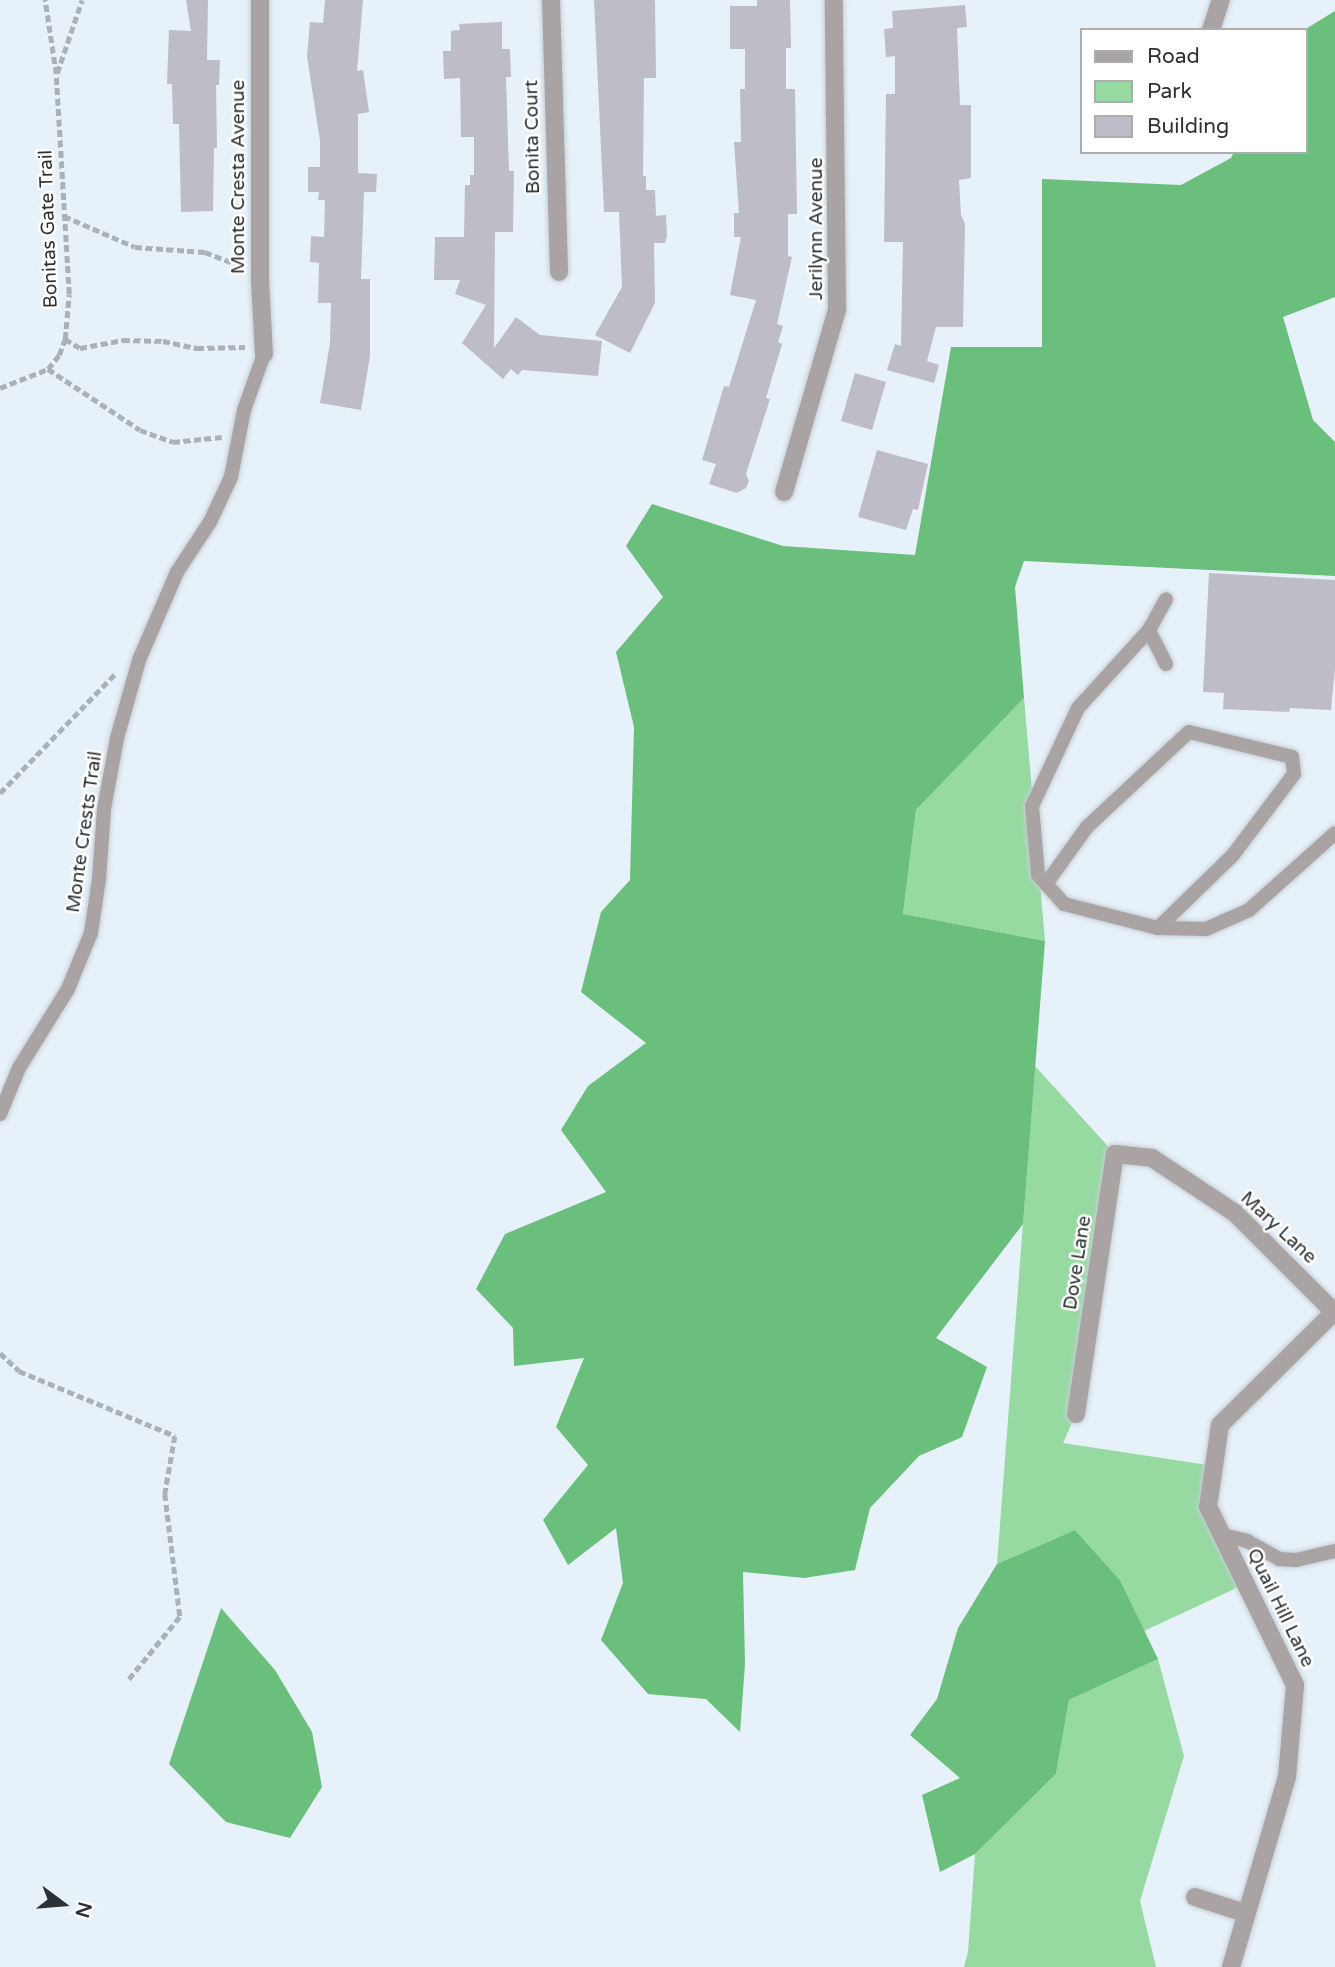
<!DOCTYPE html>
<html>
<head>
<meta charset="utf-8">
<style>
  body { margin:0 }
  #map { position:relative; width:1335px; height:1967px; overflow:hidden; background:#e7f1f9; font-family:"Varela Round",sans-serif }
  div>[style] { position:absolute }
  .green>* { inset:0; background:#96daa2 }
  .forest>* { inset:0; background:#69bf7b }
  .building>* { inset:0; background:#bebcc6 }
  .path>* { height:4.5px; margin-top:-2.25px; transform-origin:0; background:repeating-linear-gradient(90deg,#aab2b8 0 7px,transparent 0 10.5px) }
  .roads { filter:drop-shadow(0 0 2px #c6ced6) drop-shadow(0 0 2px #c6ced6) }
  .lane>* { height:14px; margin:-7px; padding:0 7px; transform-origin:7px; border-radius:7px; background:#a9a3a4 }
  .street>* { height:18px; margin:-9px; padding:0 9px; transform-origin:9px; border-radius:9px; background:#a9a3a4 }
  span { translate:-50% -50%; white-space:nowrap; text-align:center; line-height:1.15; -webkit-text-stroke:5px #fff; paint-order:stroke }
  .street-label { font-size:19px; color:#2d3134 }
  .legend { position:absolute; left:1080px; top:28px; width:228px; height:126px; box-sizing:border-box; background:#fff; border:2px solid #abadae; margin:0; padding:9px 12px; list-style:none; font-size:21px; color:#2d3134 }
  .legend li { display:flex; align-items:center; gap:14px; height:35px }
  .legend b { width:35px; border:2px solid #abadae }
  .north { position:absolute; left:28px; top:1869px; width:70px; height:70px; -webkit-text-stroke:5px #fff; paint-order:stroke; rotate:106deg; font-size:19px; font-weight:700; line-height:28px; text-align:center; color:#2d3134 }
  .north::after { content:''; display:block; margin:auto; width:24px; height:32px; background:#2d3134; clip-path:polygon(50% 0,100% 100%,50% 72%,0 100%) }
</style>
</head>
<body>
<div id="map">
  <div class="green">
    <div style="clip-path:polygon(1024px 698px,1045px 941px,903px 914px,916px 810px)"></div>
    <div style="clip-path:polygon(1035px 1066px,1115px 1154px,1076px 1414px,1063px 1443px,1214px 1466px,1208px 1507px,1245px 1584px,1144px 1631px,1120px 1580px,1075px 1530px,997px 1564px)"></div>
    <div style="clip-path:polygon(1158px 1659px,1184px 1756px,1140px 1901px,1156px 1967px,964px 1967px,968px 1952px,975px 1854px,1056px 1774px,1069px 1700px)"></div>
  </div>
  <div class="forest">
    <div style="clip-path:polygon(1335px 11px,1335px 297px,1283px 317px,1313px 420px,1335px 442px,1335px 576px,1024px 561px,1015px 587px,1024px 698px,916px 810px,903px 914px,1045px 941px,1023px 1224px,936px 1338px,987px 1367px,962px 1437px,919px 1456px,870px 1508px,855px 1570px,804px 1578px,743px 1572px,745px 1664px,740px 1732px,706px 1699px,648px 1694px,601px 1640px,623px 1583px,616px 1528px,568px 1565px,543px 1520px,588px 1465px,556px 1427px,584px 1358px,514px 1366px,513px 1328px,476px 1289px,505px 1234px,606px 1192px,561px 1130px,588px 1086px,646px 1043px,581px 992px,601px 912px,630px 880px,634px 727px,616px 652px,663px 597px,626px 546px,652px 504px,783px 546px,915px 555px,951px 347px,1042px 347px,1042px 179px,1181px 185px,1231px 158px,1234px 152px,1305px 152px,1304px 30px)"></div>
    <div style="clip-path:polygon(1075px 1530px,1120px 1580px,1158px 1659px,1069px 1700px,1056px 1774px,975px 1854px,940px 1872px,922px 1795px,960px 1778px,910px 1735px,937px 1699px,958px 1628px,997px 1564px)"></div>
    <div style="clip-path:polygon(221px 1608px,275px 1670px,312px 1732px,322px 1787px,290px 1838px,226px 1822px,169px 1764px)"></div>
  </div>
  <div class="building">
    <div style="clip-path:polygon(186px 0,208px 0,207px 60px,220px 60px,219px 85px,216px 85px,217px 148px,214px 148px,213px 211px,181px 212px,179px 124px,173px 124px,172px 84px,167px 84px,169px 30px,191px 31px)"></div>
    <div style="clip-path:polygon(325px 0,363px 0,357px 71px,363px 70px,369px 112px,358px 114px,358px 173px,377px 174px,376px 192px,364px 192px,361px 279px,370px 279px,370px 356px,361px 410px,320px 403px,330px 343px,331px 303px,318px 303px,319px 263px,310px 262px,311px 236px,324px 237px,325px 200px,318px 200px,319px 192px,308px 192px,308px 167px,320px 167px,320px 141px,307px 56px,310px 22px,323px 23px)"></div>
    <div style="clip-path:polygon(594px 0,655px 0,656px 78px,644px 78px,643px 176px,646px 176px,646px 190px,655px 190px,656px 216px,666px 215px,667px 236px,665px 243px,654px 243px,655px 303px,630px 353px,595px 335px,622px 287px,619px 212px,604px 212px)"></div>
    <div style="clip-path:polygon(757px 0,790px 0,791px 48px,786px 48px,786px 89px,795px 89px,797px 214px,788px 214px,788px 256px,792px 257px,777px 324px,783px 326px,778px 342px,782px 344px,766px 398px,770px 399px,746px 474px,749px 481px,746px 488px,737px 493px,709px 484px,716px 464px,702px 460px,724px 386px,729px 387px,756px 300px,730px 295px,741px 237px,734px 237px,734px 213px,739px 213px,734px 142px,741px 142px,740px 89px,745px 89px,745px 49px,730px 49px,730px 6px,757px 6px)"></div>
    <div style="clip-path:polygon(965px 5px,967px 27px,957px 28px,960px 105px,971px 105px,971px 178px,959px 180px,961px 215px,965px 224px,963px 327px,936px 327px,927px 361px,939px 365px,934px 383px,887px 370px,895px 344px,901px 346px,903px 242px,884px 242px,886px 94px,895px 94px,895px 56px,886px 57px,884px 29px,893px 28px,892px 11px)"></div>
    <div style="clip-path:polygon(502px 22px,502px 49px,510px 49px,511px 77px,506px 77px,509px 171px,514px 171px,513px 232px,495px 232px,494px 348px,516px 317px,540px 335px,602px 341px,598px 376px,522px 370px,518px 375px,511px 369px,503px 379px,462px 343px,486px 305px,455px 294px,460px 280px,434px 280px,435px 237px,464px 237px,465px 185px,470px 185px,470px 175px,474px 175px,474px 137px,461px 137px,460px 78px,444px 79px,443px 51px,451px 51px,451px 31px,460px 30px,459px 24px)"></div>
    <div style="clip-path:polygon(855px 373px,886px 382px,872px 430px,841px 421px)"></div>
    <div style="clip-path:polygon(877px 450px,928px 464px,918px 510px,913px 509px,906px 530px,858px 517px)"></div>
    <div style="clip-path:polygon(1209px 573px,1335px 580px,1335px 668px,1331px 710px,1290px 708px,1289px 712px,1223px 709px,1224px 693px,1203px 692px)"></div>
  </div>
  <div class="path">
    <div style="left:57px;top:73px;width:77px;rotate:-71.1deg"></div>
    <div style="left:64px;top:216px;width:77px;rotate:23.6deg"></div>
    <div style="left:135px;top:247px;width:70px;rotate:4.1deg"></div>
    <div style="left:205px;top:252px;width:41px;rotate:21.5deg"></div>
    <div style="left:65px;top:339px;width:17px;rotate:31deg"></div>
    <div style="left:80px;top:348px;width:44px;rotate:-10.5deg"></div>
    <div style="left:123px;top:340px;width:40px;rotate:1.4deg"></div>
    <div style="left:163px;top:341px;width:35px;rotate:12deg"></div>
    <div style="left:197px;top:348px;width:48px;rotate:-1.2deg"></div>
    <div style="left:48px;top:369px;width:110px;rotate:33.5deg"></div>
    <div style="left:140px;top:430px;width:35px;rotate:20deg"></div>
    <div style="left:173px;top:442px;width:49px;rotate:-5.8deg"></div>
    <div style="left:0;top:388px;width:52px;rotate:-21.6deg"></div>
    <div style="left:48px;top:369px;width:18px;rotate:-52deg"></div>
    <div style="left:59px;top:355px;width:17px;rotate:-69deg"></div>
    <div style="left:65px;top:339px;width:45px;rotate:-84.9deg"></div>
    <div style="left:69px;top:294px;width:220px;rotate:-93.4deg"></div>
    <div style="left:56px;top:74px;width:75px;rotate:-98.5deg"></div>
    <div style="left:0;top:793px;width:165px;rotate:-46deg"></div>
    <div style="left:0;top:1353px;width:26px;rotate:43deg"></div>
    <div style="left:19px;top:1371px;width:169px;rotate:22.6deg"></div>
    <div style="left:175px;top:1436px;width:59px;rotate:99.8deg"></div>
    <div style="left:165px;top:1494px;width:124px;rotate:83deg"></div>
    <div style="left:180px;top:1617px;width:84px;rotate:129.2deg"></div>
  </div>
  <div class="roads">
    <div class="lane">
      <div style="left:1149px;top:630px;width:35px;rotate:-61deg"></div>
      <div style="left:1166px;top:664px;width:38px;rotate:-117deg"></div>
      <div style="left:1149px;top:630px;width:105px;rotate:132.3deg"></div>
      <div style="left:1078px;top:708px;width:108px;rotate:115.1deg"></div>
      <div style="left:1032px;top:806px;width:69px;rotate:85deg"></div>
      <div style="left:1038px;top:875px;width:39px;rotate:48deg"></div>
      <div style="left:1064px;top:904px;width:97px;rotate:14.3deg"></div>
      <div style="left:1158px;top:928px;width:48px;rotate:1.2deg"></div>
      <div style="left:1206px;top:929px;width:47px;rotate:-23.8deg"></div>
      <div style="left:1249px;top:910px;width:115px;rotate:-41.8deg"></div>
      <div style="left:1046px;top:884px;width:70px;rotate:-54.3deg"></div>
      <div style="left:1087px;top:827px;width:139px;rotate:-43deg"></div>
      <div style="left:1189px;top:732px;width:106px;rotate:13.6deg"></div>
      <div style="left:1292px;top:757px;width:17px;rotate:83deg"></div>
      <div style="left:1294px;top:774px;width:101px;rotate:127deg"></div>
      <div style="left:1233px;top:855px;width:105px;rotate:135.8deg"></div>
      <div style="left:0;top:1114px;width:50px;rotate:-67.6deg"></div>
      <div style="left:19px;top:1068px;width:93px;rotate:-58.2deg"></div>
      <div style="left:68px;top:989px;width:61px;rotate:-67.7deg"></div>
      <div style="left:91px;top:933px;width:55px;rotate:-81.6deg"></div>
      <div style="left:99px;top:879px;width:70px;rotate:-85.9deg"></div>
      <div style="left:104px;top:809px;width:72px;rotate:-79.6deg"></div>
      <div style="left:117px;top:738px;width:81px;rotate:-74.2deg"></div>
      <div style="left:139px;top:660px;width:96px;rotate:-66.6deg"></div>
      <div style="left:177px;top:572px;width:60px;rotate:-56.6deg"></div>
      <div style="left:210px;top:522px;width:50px;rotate:-65deg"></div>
      <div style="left:231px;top:477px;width:68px;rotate:-79deg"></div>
      <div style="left:244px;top:410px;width:59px;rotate:-70.3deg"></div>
      <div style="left:1222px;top:1535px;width:26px;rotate:13deg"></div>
      <div style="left:1247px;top:1541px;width:37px;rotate:29deg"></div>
      <div style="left:1279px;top:1559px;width:17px;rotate:3deg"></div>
      <div style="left:1296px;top:1560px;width:40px;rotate:-13deg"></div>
    </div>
    <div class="street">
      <div style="left:260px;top:0;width:281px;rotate:90deg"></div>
      <div style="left:260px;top:281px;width:73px;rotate:86.9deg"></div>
      <div style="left:551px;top:0;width:272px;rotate:88.3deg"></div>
      <div style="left:1211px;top:30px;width:32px;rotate:-72deg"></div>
      <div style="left:784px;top:492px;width:190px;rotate:-73.8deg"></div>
      <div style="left:837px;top:310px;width:310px;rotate:-90.6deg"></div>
      <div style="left:1076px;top:1414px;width:263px;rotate:-81.5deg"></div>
      <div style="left:1115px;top:1154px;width:37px;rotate:6deg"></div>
      <div style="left:1152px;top:1158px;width:100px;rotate:33.5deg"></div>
      <div style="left:1235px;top:1213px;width:140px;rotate:45deg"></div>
      <div style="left:1195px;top:1897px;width:52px;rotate:17.7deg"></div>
      <div style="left:1231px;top:1967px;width:198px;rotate:-73.6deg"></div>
      <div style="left:1287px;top:1777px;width:92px;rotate:-85deg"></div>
      <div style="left:1295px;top:1685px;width:198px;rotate:-116deg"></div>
      <div style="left:1208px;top:1507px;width:83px;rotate:-81.7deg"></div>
      <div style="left:1220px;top:1425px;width:162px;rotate:-44.7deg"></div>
    </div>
  </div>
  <div class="street-label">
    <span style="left:533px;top:137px;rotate:-91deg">Bonita Court</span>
    <span style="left:239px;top:177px;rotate:-90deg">Monte Cresta Avenue</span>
    <span style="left:49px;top:229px;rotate:-92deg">Bonitas Gate Trail</span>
    <span style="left:817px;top:229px;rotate:-90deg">Jerilynn Avenue</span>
    <span style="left:85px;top:832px;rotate:-82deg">Monte Crests Trail</span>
    <span style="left:1278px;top:1228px;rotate:43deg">Mary Lane</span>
    <span style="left:1078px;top:1263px;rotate:-81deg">Dove Lane</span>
    <span style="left:1280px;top:1608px;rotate:64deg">Quail Hill Lane</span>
  </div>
  <ul class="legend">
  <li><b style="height:9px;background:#a9a3a4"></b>Road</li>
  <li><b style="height:19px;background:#96daa2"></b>Park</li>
  <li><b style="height:19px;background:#bebcc6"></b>Building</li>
  </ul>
  <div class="north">N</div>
</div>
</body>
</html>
